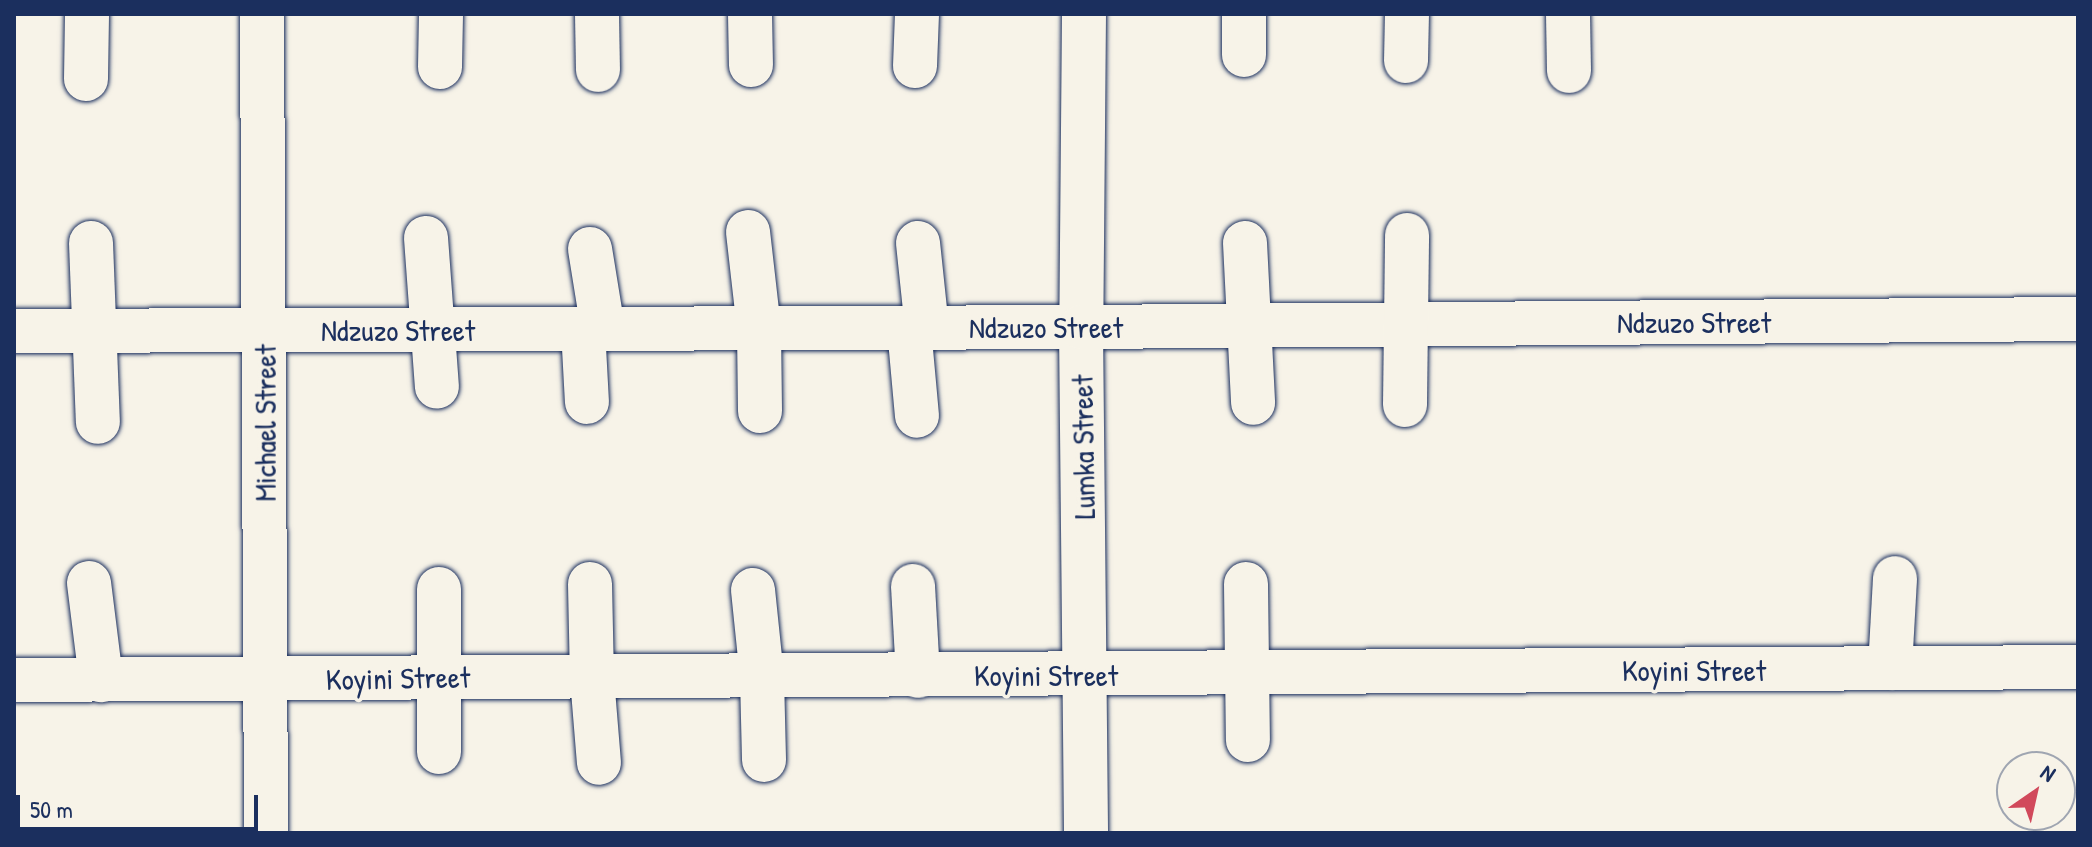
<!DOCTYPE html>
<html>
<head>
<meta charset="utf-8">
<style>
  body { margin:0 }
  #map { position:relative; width:2092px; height:847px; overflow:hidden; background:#f7f3e8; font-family:"Patrick Hand",sans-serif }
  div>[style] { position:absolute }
  .roads { filter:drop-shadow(0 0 2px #1b2f5e) drop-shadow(0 0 2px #1b2f5e) }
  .minor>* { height:44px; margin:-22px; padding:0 22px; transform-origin:22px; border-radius:22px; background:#f7f3e8 }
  span { translate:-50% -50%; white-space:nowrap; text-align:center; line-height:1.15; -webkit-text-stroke:7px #f7f3e8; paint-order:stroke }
  .street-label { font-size:30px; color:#1b2f5e }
  .frame { position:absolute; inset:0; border:16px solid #1b2f5e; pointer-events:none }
  .north { position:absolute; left:1996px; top:751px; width:80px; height:80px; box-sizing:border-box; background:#f7f3e8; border:2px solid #9fa5b1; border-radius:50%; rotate:34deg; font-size:22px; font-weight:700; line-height:32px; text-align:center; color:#1b2f5e }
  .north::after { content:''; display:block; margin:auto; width:28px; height:36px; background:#d1495b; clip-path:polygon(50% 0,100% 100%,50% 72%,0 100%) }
  .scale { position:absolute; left:16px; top:795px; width:242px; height:36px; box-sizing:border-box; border:4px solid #1b2f5e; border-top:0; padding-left:10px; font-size:24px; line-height:28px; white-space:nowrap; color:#1b2f5e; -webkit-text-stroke:6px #f7f3e8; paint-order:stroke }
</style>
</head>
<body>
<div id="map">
  <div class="roads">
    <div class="minor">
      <div style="left:262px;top:14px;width:819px;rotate:89.72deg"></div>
      <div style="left:597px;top:14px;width:56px;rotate:89deg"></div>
      <div style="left:750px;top:14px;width:51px;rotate:88.9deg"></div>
      <div style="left:1084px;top:14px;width:313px;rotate:90.5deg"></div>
      <div style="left:1081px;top:327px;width:506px;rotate:89.43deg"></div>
      <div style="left:1568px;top:14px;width:57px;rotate:89deg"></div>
      <div style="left:1244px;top:55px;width:41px;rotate:-90deg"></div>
      <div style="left:1406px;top:61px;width:47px;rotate:-88.8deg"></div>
      <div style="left:915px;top:66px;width:52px;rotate:-87.8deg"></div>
      <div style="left:440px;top:67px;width:53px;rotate:-88.9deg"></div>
      <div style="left:86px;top:79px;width:65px;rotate:-89.1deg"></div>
      <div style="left:748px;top:232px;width:98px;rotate:83.5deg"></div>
      <div style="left:759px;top:329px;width:82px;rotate:89.3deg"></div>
      <div style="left:426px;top:238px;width:149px;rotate:85.8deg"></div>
      <div style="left:91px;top:243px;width:179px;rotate:87.8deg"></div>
      <div style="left:918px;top:243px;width:85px;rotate:84deg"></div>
      <div style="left:1245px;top:243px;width:160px;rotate:87.1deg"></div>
      <div style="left:590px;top:249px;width:81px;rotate:80.8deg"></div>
      <div style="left:909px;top:328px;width:88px;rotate:84.8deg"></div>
      <div style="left:583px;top:329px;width:73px;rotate:86.9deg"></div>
      <div style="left:14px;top:331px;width:1067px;rotate:-0.21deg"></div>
      <div style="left:1081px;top:327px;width:997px;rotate:-0.46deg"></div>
      <div style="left:1405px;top:405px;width:170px;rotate:-89.3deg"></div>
      <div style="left:89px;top:583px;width:98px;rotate:82.9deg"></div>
      <div style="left:590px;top:584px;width:94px;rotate:88.8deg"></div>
      <div style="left:592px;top:678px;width:85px;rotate:85.3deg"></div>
      <div style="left:1246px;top:584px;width:156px;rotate:89.3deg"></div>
      <div style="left:913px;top:586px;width:90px;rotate:86.8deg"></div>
      <div style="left:753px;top:590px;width:87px;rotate:84.1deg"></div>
      <div style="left:762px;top:677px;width:83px;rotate:88.6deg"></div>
      <div style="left:1890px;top:668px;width:90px;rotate:-86.8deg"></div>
      <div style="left:14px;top:680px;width:2064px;rotate:-0.36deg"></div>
      <div style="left:439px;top:752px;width:163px;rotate:-90deg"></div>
    </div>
  </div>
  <div class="street-label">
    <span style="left:1694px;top:322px">Ndzuzo Street</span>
    <span style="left:1046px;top:327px">Ndzuzo Street</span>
    <span style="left:398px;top:330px">Ndzuzo Street</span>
    <span style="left:265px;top:423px;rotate:-90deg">Michael Street</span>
    <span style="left:1083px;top:447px;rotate:-91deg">Lumka Street</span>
    <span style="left:1694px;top:670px">Koyini Street</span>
    <span style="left:1046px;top:675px">Koyini Street</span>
    <span style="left:398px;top:678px;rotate:-1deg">Koyini Street</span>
  </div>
  <div class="frame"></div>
  <div class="north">N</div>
  <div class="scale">50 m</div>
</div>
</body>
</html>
